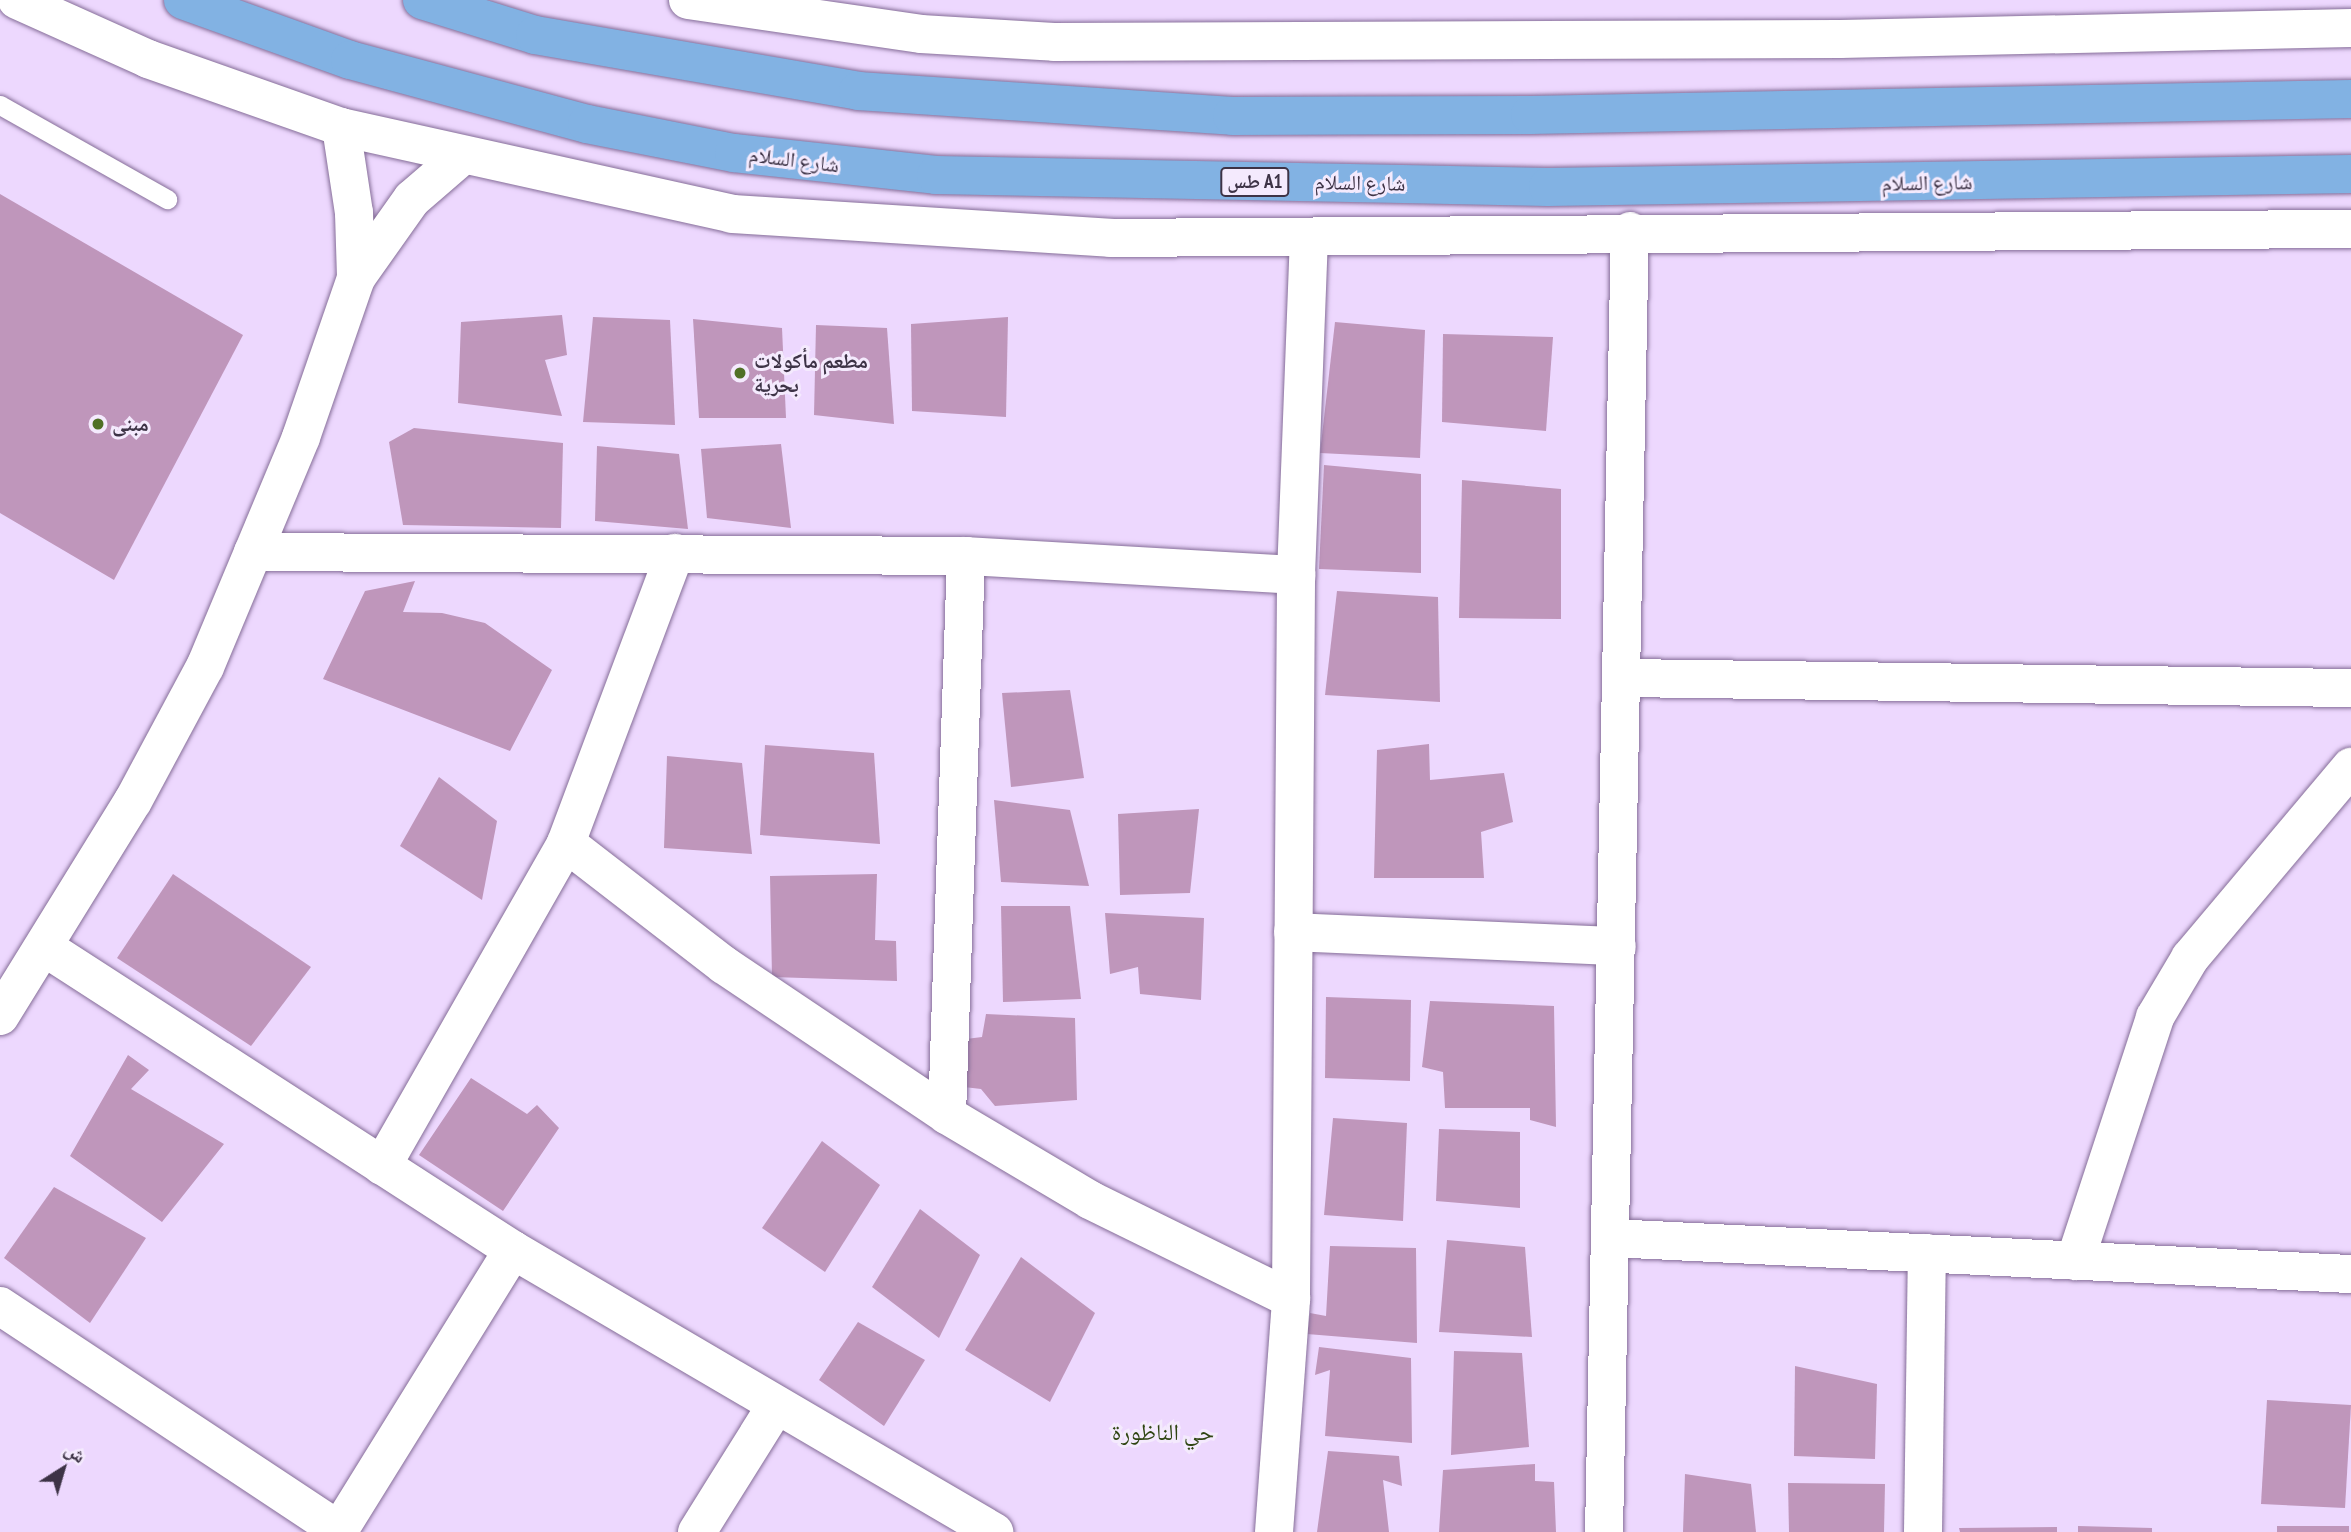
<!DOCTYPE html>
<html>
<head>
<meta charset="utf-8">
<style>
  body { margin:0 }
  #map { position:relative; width:2351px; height:1532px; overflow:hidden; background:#edd8fe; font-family:"PT Sans Narrow","Noto Naskh Arabic",sans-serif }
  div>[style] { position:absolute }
  .building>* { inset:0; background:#bf96bb }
  .roads { filter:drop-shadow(0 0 2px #856d98) drop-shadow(0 0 2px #856d98) }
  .service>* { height:19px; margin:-9.5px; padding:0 9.5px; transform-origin:9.5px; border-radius:9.5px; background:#fff }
  .minor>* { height:38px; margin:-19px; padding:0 19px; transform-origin:19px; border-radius:19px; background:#fff }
  .tertiary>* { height:38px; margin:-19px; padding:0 19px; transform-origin:19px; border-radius:19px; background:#fff }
  .trunk>* { height:38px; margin:-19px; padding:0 19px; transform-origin:19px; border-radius:19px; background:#82b2e3 }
  .dots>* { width:19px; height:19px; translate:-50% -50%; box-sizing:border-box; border:4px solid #f4eafd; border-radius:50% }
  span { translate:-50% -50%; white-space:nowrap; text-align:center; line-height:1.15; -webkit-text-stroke:6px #f4eafd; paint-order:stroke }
  .shield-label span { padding:2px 5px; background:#f4eafd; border:2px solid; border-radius:5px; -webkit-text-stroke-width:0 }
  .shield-label { font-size:19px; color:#3d3346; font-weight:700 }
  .street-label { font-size:21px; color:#3d3346 }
  .poi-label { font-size:21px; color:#3d3346; font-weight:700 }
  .left { translate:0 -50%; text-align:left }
  .neighbourhood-label { font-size:23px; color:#2f4512 }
  .north { position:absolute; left:28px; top:1434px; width:70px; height:70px; -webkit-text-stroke:5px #f4eafd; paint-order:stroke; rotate:37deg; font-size:19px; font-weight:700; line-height:28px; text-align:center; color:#3d3346 }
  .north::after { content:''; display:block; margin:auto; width:24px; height:32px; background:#3d3346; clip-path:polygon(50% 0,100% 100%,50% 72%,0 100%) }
</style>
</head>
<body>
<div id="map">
  <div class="building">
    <div style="clip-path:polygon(0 194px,243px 335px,114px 580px,0 513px)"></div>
    <div style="clip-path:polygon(562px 315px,567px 355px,545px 360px,562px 416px,458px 403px,461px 322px)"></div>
    <div style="clip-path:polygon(593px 317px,670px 320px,675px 425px,583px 422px)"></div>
    <div style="clip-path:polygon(1008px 317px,1006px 417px,912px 411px,911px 324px)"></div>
    <div style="clip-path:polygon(693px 319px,782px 328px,786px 418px,699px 418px)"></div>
    <div style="clip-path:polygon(1335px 322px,1425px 330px,1420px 458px,1320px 453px)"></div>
    <div style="clip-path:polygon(816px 325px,887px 328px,894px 424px,814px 415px)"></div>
    <div style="clip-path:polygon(1443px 334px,1553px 337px,1546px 431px,1442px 422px)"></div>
    <div style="clip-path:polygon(414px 428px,563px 443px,561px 528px,403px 525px,389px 442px)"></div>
    <div style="clip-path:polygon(781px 444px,791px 528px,707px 518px,701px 449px)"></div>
    <div style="clip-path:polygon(597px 446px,679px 454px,688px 529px,595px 521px)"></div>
    <div style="clip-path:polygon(1324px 465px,1421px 474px,1421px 573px,1319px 569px)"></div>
    <div style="clip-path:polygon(1462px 480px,1561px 489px,1561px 619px,1459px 618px)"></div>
    <div style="clip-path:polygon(415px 581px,403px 612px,442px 613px,485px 623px,552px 670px,510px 751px,323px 679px,365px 591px)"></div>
    <div style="clip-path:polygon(1337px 591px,1438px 597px,1440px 702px,1325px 695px)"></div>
    <div style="clip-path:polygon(1070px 690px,1084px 778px,1011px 787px,1002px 693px)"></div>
    <div style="clip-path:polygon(1429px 744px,1430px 780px,1504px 773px,1513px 822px,1481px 832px,1484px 878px,1374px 878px,1377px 750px)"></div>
    <div style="clip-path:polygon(765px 745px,874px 753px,880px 844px,760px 835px)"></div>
    <div style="clip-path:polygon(667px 756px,742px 763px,752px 854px,664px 848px)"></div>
    <div style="clip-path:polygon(439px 777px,497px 821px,482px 900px,400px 846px)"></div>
    <div style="clip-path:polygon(994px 800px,1070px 810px,1089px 886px,1001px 882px)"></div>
    <div style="clip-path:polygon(1199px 809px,1190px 893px,1120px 895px,1118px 814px)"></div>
    <div style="clip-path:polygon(173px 874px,311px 967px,251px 1046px,117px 958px)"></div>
    <div style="clip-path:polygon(877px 874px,875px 940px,896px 941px,897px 981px,772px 977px,770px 876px)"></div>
    <div style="clip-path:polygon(1001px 906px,1070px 906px,1081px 999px,1003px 1002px)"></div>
    <div style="clip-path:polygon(1105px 913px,1204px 918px,1201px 1000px,1140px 994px,1138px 967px,1110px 974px)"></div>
    <div style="clip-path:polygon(1326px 997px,1411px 1000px,1410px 1081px,1325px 1078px)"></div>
    <div style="clip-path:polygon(1430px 1001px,1554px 1006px,1556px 1127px,1530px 1120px,1530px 1108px,1445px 1108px,1443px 1072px,1422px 1067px)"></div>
    <div style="clip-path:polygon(986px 1014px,1075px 1018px,1077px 1100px,995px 1106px,981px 1089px,964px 1087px,966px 1039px,982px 1037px)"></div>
    <div style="clip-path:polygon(128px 1055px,149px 1070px,131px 1089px,224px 1144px,162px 1222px,70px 1156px)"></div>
    <div style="clip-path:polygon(471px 1078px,527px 1114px,537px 1105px,559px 1128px,503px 1211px,419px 1155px)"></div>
    <div style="clip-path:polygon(1333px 1118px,1407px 1123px,1403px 1221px,1324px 1215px)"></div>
    <div style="clip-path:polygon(1439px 1129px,1520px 1132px,1520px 1208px,1436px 1201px)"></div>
    <div style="clip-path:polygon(822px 1141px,880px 1185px,825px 1272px,762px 1228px)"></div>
    <div style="clip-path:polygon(54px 1187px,146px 1238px,90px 1323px,4px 1258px)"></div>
    <div style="clip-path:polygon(920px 1209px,980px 1255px,939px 1338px,872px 1287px)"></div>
    <div style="clip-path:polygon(1447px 1240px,1525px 1247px,1532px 1337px,1439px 1332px)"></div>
    <div style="clip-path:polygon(1330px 1246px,1416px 1248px,1417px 1343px,1307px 1334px,1310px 1313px,1326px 1316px)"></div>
    <div style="clip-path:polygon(1021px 1257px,1095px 1313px,1050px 1402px,965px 1350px)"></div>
    <div style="clip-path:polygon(858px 1322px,925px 1360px,884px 1426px,819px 1380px)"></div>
    <div style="clip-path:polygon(1319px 1347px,1411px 1358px,1412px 1443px,1325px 1436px,1330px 1370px,1315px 1375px)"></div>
    <div style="clip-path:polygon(1454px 1351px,1522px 1353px,1529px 1447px,1451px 1455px)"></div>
    <div style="clip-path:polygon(1795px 1366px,1877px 1384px,1875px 1459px,1794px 1456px)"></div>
    <div style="clip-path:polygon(2267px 1400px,2351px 1405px,2345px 1508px,2261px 1504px)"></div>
    <div style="clip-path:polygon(1328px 1451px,1399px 1456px,1402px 1486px,1383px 1480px,1389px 1532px,1317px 1532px)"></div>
    <div style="clip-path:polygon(1535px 1464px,1535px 1481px,1554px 1482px,1556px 1532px,1439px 1532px,1443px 1470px)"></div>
    <div style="clip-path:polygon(1685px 1474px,1751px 1484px,1756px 1532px,1683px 1532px)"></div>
    <div style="clip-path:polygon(1788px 1483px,1885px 1484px,1884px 1532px,1789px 1532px)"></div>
    <div style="clip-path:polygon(2078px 1526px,2152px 1528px,2152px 1532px,2078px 1532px)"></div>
    <div style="clip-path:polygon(2277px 1526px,2349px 1526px,2349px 1532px,2277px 1532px)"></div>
    <div style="clip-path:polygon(2057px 1527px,2057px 1532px,1960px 1532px,1959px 1528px)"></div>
  </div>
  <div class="roads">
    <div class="service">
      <div style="left:0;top:105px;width:192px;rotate:29.4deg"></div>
    </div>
    <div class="minor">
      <div style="left:253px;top:552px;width:713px;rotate:0.32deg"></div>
      <div style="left:966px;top:556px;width:331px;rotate:3.3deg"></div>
      <div style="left:1624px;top:678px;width:727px;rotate:0.79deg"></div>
      <div style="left:566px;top:843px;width:200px;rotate:37.7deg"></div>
      <div style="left:724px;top:965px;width:269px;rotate:33.9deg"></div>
      <div style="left:947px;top:1115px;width:166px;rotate:30.7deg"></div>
      <div style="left:1090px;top:1200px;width:224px;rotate:26.2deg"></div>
      <div style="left:1293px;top:932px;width:324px;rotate:2.5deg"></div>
      <div style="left:44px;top:947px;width:558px;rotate:32.86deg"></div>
      <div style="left:513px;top:1250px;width:558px;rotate:30.38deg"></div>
      <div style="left:947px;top:1115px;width:559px;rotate:-88.05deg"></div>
      <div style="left:382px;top:1166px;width:372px;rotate:-60.3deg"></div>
      <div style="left:566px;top:843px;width:310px;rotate:-69.4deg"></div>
      <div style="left:1611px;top:1238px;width:741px;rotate:2.79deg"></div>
      <div style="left:2075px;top:1261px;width:257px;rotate:-71.8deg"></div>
      <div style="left:2155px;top:1017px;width:69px;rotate:-59.3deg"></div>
      <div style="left:2190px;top:958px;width:250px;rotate:-49.9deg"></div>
      <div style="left:0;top:1306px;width:406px;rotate:33.5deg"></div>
      <div style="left:338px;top:1532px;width:332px;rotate:-58.2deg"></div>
      <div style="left:697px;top:1532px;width:147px;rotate:-58deg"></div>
      <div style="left:1274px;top:1532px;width:234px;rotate:-85.8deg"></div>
      <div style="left:1291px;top:1299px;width:724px;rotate:-89.6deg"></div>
      <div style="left:1296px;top:575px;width:338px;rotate:-87.8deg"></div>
      <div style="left:1604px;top:1532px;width:1301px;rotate:-88.86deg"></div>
      <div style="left:1923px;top:1532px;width:279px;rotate:-89.2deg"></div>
    </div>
    <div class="tertiary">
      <div style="left:17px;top:0;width:144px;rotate:24.2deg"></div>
      <div style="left:148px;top:59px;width:205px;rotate:19.4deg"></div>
      <div style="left:341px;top:127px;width:401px;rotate:12.5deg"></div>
      <div style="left:732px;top:214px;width:379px;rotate:3.6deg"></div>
      <div style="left:1110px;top:238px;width:1241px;rotate:-0.42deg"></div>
      <div style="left:688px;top:0;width:235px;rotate:8.3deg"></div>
      <div style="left:921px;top:34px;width:133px;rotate:3.4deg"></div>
      <div style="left:1054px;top:42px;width:786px;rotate:-0.22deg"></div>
      <div style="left:1840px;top:39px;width:511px;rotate:-1.23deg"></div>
      <div style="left:341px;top:127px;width:87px;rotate:81.4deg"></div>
      <div style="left:354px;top:213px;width:65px;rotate:88.2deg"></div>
      <div style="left:0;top:1016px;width:253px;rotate:-58.3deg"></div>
      <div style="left:133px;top:801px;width:152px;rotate:-61.8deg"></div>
      <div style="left:205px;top:667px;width:249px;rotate:-67.3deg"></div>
      <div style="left:301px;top:437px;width:168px;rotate:-70.9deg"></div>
      <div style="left:356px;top:278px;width:97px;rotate:-54.7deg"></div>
      <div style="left:412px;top:199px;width:66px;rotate:-40.7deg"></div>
    </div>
    <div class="trunk">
      <div style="left:183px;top:0;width:177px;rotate:19.8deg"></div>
      <div style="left:350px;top:60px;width:245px;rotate:15.1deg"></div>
      <div style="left:587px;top:124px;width:150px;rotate:11.2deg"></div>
      <div style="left:734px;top:153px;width:203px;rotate:6.2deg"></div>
      <div style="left:936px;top:175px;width:612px;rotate:1.12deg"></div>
      <div style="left:1548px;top:187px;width:803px;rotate:-0.93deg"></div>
      <div style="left:422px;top:0;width:118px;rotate:17.2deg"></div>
      <div style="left:535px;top:35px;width:328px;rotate:9.8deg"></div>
      <div style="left:858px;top:91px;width:375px;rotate:3.8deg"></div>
      <div style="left:1232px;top:116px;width:298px;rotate:-0.2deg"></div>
      <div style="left:1530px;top:115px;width:821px;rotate:-1.12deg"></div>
    </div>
  </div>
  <div class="dots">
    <div style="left:740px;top:373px;background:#507026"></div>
    <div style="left:98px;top:424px;background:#507026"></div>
  </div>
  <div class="shield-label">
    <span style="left:1255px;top:182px">طس A1</span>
  </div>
  <div class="street-label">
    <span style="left:794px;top:160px;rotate:7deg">شارع السلام</span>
    <span style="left:1360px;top:183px;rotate:1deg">شارع السلام</span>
    <span style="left:1927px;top:183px;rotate:-1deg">شارع السلام</span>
  </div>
  <div class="poi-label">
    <span class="left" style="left:754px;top:373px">مطعم مأكولات<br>بحرية</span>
    <span class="left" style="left:112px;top:424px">مبنى</span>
  </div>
  <div class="neighbourhood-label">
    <span style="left:1163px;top:1432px">حي الناظورة</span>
  </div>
  <div class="north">ش</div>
</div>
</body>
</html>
